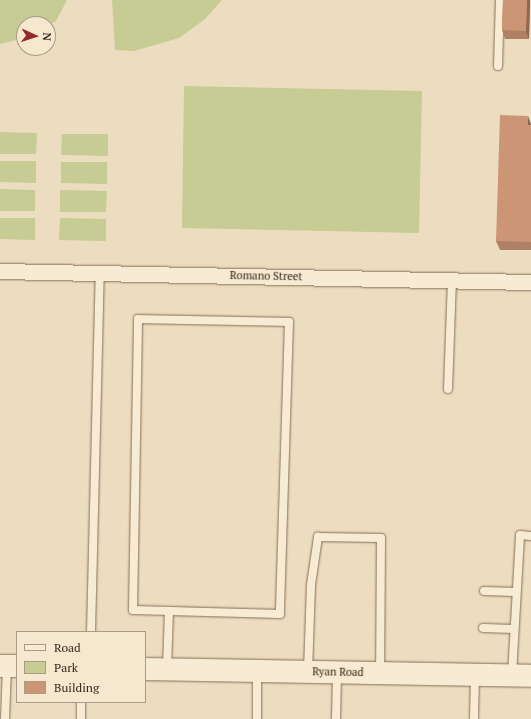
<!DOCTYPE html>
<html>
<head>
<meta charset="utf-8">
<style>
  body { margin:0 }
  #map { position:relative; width:531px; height:719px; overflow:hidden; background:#edddc0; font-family:"PT Serif",serif }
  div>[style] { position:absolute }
  .green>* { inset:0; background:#c7cb94 }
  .roads { filter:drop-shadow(0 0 1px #866e58) drop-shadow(0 0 1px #866e58) }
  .lane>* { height:8px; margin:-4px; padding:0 4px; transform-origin:4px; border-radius:4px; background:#f8ebd3 }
  .street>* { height:15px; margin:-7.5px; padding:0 7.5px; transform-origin:7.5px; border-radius:7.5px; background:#f8ebd3 }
  .secondary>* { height:22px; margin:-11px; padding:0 11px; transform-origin:11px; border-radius:11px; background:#f8ebd3 }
  .wall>* { inset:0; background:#af8065 }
  .shaded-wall>* { inset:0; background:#8e6853 }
  .building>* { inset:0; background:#cb9576 }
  span { translate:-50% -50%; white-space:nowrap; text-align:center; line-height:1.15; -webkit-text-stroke:3px #f5e8cf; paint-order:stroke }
  .street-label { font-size:11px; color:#35271c }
  .legend { position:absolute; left:16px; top:631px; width:130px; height:72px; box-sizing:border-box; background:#f5e8cf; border:1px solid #a89b87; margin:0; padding:5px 7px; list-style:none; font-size:12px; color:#35271c }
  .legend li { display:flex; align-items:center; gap:8px; height:20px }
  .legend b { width:20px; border:1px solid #a89b87 }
  .north { position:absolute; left:16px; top:16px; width:40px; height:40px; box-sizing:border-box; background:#f5e8cf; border:1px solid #a89b87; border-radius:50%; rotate:93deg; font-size:11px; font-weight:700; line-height:16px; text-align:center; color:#35271c }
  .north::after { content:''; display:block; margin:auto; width:14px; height:18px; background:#94292f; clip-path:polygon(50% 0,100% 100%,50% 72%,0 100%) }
</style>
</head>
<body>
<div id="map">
  <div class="green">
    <div style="clip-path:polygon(0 0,67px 0,56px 21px,48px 26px,48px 24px,24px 24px,24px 38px,0 44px)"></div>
    <div style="clip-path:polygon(112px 0,222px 0,205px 19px,179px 38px,134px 51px,115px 50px)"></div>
    <div style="clip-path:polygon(184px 86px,422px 91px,419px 233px,182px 228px)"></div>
    <div style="clip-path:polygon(0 132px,37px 133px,36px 154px,0 154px)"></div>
    <div style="clip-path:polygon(62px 134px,108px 134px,108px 156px,61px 155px)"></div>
    <div style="clip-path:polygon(0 161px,36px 161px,36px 183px,0 182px)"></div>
    <div style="clip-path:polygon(61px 162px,107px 162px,107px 184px,61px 183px)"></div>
    <div style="clip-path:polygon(0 189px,35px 190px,35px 211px,0 211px)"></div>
    <div style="clip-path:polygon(60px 190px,107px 191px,106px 212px,60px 212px)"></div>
    <div style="clip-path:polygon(0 218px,35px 218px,35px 240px,0 239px)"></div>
    <div style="clip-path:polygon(60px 218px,106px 219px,106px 241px,59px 240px)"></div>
  </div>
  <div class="roads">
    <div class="lane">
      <div style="left:498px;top:66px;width:66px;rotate:-88.3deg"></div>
      <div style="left:138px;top:319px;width:151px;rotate:1.1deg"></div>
      <div style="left:289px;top:322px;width:292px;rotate:91.8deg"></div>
      <div style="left:280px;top:614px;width:147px;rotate:-178.4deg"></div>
      <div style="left:133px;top:610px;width:291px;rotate:-89deg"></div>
      <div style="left:448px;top:389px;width:109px;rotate:-87.9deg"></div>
      <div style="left:484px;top:591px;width:32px;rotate:2deg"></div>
      <div style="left:483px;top:628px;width:31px;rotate:2deg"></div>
      <div style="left:91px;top:632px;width:359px;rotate:-88.6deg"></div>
      <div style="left:167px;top:668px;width:57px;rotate:-88deg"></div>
      <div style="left:308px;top:671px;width:86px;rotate:-88deg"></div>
      <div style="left:311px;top:585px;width:49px;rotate:-81.7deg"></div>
      <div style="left:318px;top:537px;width:63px;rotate:0.9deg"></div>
      <div style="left:381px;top:538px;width:134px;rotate:90.4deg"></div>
      <div style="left:512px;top:675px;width:140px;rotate:-86.7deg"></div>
      <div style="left:520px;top:535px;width:11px;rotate:5deg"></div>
      <div style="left:5px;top:719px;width:52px;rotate:-87.8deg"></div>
      <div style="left:81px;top:719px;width:17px;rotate:-90deg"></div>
      <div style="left:257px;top:719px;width:47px;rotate:-90deg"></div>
      <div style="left:336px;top:719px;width:45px;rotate:-88.7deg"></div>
      <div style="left:474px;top:719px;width:43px;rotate:-88.7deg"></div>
    </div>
    <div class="street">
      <div style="left:0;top:271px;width:531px;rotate:1.19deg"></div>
    </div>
    <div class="secondary">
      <div style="left:0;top:666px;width:17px"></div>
      <div style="left:145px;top:669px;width:386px;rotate:1deg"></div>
    </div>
  </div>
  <div class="wall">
    <div style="clip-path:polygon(503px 0,530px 0,529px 39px,505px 39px,502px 30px)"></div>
    <div style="clip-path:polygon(531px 124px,531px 250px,500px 250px,496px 241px)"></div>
  </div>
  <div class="shaded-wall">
    <div style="clip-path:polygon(527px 0,530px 0,529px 39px,526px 31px)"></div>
    <div style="clip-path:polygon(528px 116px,531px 124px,531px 133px,528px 125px)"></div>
  </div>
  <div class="building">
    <div style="clip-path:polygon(503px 0,527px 0,526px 31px,502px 30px)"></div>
    <div style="clip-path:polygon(500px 115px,528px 116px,528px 125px,531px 125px,531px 242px,496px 241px)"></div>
  </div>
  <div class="street-label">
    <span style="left:266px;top:276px;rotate:1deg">Romano Street</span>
    <span style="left:338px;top:672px;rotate:1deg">Ryan Road</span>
  </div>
  <ul class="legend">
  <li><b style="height:5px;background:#f8ebd3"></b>Road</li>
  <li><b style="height:11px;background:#c7cb94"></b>Park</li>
  <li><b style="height:11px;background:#cb9576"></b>Building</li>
  </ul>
  <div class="north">N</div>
</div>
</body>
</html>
